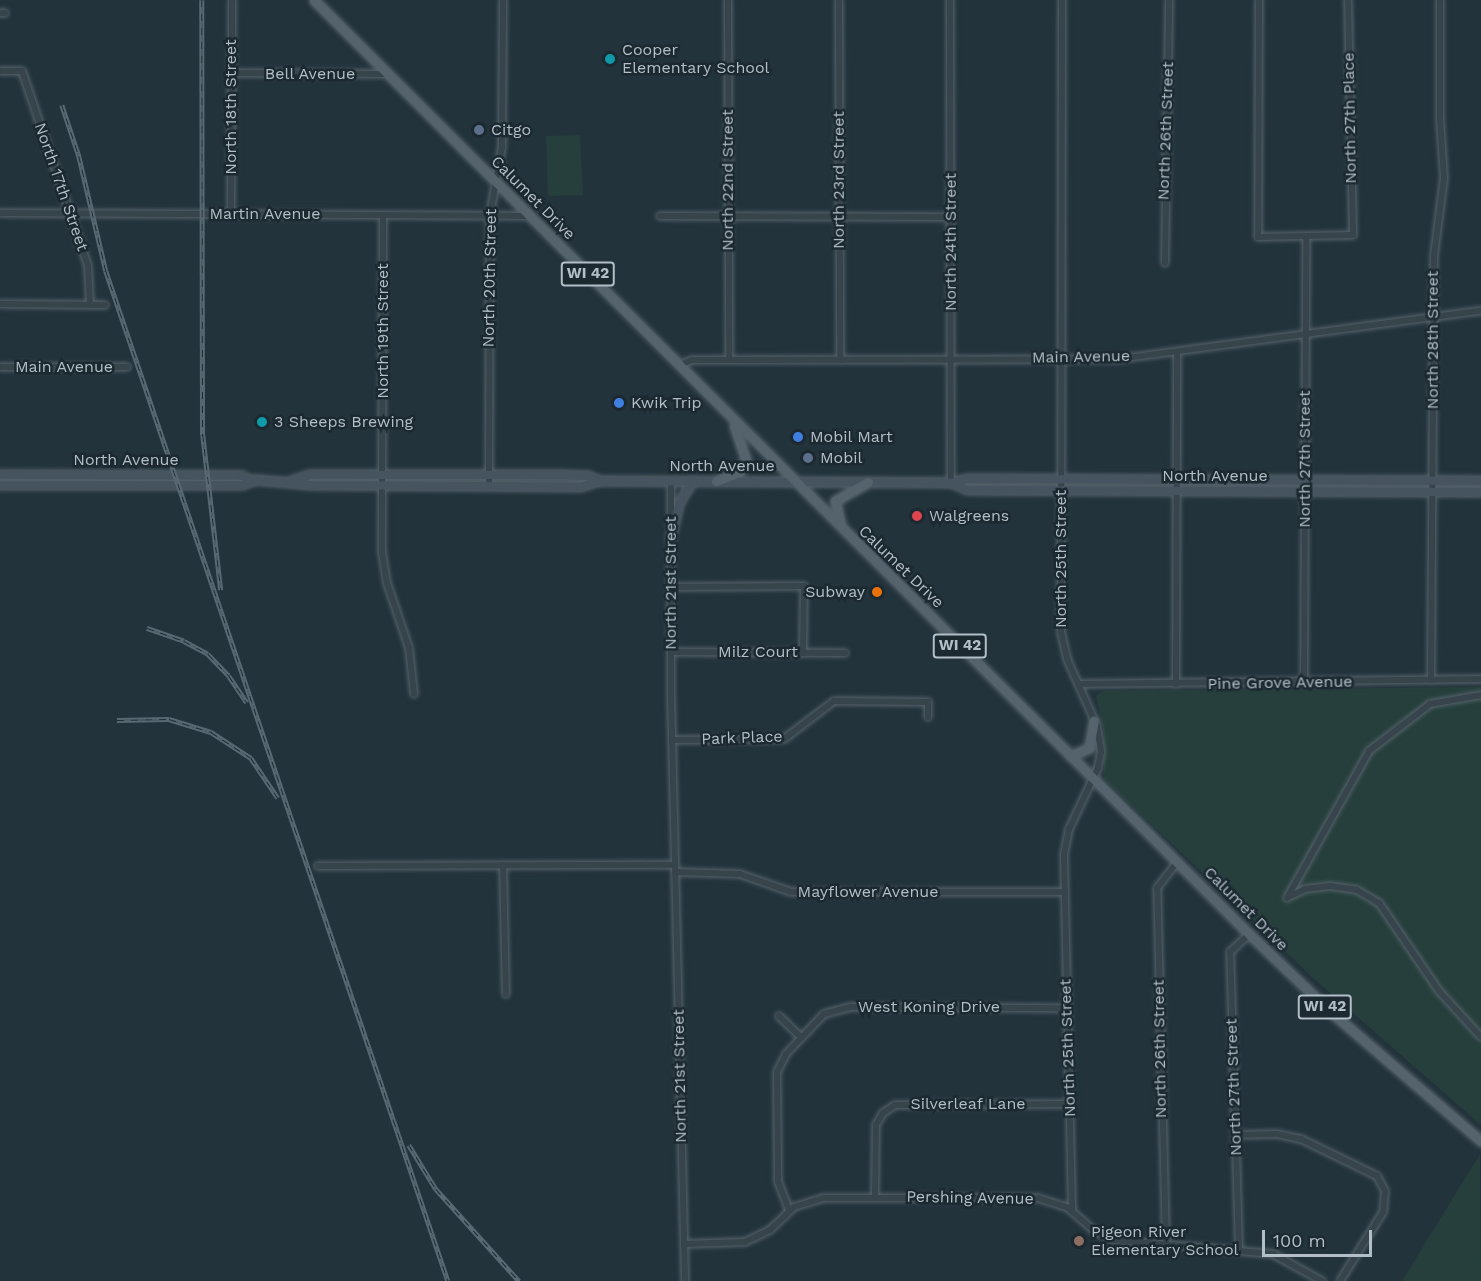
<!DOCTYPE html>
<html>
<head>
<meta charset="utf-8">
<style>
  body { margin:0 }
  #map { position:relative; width:1481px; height:1281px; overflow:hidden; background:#23333c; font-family:"Work Sans",sans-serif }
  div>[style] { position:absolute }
  .green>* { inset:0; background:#263f3c }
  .roads { filter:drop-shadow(0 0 2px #55626a) drop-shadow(0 0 2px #55626a) }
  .street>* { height:6px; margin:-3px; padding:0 3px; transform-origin:3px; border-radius:3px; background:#37444c }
  .secondary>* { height:8px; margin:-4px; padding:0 4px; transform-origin:4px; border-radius:4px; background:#45545f }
  .primary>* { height:9px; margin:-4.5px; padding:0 4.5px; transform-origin:4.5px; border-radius:4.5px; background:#55636c }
  .rail>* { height:4.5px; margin-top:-2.25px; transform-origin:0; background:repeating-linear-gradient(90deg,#1c2931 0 7px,#596973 0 14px); box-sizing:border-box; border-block:2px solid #596973 }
  .dots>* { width:16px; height:16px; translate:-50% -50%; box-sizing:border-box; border:3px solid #1c2931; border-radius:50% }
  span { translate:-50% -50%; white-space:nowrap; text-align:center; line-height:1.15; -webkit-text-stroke:5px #1c2931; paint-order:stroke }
  .shield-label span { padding:2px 4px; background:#1c2931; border:2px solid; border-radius:4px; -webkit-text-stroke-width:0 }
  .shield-label { font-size:15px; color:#b3bfc8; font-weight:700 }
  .poi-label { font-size:16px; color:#b3bfc8 }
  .left { translate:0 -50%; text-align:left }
  .right { translate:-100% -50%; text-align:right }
  .street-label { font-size:16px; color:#b3bfc8 }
  .scale { position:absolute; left:1262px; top:1230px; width:110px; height:27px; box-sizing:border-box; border:3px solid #b3bfc8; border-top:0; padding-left:8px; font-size:18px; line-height:21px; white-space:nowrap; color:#b3bfc8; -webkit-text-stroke:4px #1c2931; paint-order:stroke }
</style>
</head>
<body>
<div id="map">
  <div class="green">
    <div style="clip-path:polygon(580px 135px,583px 195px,548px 196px,546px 136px)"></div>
    <div style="clip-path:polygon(1481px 687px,1481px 1125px,1313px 978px,1104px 779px,1104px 731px,1096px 696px,1102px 691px)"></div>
    <div style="clip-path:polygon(1480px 1154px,1481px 1281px,1402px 1281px)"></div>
  </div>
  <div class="roads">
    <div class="street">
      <div style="left:728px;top:0;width:360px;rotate:89.8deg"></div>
      <div style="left:839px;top:0;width:360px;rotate:89.8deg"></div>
      <div style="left:950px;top:0;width:483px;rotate:89.9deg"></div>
      <div style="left:1062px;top:0;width:632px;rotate:90.09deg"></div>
      <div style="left:1061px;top:632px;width:28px;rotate:77deg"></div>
      <div style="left:1067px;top:659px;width:73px;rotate:65.9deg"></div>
      <div style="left:1097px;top:726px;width:26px;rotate:81deg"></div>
      <div style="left:1101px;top:752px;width:16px;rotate:101deg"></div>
      <div style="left:1098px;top:768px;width:68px;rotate:115.4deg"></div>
      <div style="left:1069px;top:829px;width:26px;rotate:101deg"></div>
      <div style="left:1064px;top:855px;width:356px;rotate:88.7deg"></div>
      <div style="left:1259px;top:0;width:237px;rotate:90.2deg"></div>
      <div style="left:1258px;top:237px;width:95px;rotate:-1.2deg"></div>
      <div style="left:1353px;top:235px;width:235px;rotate:-91.2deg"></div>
      <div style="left:0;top:13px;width:5px"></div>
      <div style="left:0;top:71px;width:22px"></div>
      <div style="left:22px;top:71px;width:206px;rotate:71.3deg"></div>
      <div style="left:88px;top:266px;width:39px;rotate:87deg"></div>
      <div style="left:232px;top:73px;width:155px;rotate:0.4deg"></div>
      <div style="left:0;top:213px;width:529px;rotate:0.32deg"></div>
      <div style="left:231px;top:214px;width:214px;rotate:-89.7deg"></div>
      <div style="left:383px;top:215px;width:337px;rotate:90.2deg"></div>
      <div style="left:382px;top:552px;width:31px;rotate:81deg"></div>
      <div style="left:387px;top:583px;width:69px;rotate:71.3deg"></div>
      <div style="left:409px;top:648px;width:46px;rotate:83.8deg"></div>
      <div style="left:660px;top:216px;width:291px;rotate:0.2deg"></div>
      <div style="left:1165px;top:263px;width:263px;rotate:-89.1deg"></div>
      <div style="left:0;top:304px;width:105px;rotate:0.5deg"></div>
      <div style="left:680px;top:365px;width:13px;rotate:-23deg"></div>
      <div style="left:692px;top:360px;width:427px;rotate:-0.1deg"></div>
      <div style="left:1119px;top:359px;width:365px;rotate:-7.6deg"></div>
      <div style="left:0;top:367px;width:127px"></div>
      <div style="left:671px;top:481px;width:44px;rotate:90deg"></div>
      <div style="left:489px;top:486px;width:271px;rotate:-89.8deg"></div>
      <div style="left:490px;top:215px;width:69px;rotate:-80deg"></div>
      <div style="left:502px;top:147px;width:147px;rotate:-89.6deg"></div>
      <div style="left:671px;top:535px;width:159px;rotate:90deg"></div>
      <div style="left:671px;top:694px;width:587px;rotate:88.63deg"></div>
      <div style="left:671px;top:587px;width:133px;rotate:-0.4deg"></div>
      <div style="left:804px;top:586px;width:67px;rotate:90.9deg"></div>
      <div style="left:671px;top:652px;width:174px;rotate:0.3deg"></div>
      <div style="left:1431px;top:680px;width:424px;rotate:-89.6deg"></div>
      <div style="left:1434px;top:256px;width:79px;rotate:-82.7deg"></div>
      <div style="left:1444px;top:178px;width:58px;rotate:-93.9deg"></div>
      <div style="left:1440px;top:120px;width:120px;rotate:-90deg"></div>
      <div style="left:1304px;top:683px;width:447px;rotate:-89.7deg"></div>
      <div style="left:1079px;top:684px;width:402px;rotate:-0.7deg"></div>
      <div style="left:1176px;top:684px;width:332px;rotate:-89.8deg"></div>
      <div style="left:672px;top:740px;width:112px;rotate:-0.5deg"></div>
      <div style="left:784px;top:739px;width:63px;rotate:-37.2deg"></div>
      <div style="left:834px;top:701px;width:94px;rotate:0.6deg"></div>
      <div style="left:928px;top:702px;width:15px;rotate:90deg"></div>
      <div style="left:503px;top:865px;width:129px;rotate:88.7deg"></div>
      <div style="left:318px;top:866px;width:357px;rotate:-0.2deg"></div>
      <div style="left:675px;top:872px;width:65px;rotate:1.8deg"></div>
      <div style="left:740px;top:874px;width:54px;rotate:19.4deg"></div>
      <div style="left:791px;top:892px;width:274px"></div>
      <div style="left:1288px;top:897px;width:19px;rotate:-25deg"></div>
      <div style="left:1305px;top:889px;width:25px;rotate:-7deg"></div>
      <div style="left:1330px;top:886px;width:27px;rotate:8deg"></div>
      <div style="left:1357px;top:890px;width:26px;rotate:31deg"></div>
      <div style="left:1379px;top:903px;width:107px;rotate:55.7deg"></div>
      <div style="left:1439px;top:991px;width:62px;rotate:47.6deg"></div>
      <div style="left:1287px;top:898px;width:168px;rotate:-60.8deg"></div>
      <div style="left:1369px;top:751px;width:77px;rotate:-37.6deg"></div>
      <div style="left:1430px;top:704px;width:52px;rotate:-10deg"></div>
      <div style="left:779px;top:1016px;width:30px;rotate:44deg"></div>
      <div style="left:1236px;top:1135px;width:41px;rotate:-1.4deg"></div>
      <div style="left:1277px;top:1134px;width:25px;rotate:12deg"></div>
      <div style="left:1301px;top:1139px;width:85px;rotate:26deg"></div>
      <div style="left:1377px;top:1176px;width:17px;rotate:62deg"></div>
      <div style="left:1385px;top:1191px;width:21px;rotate:95deg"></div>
      <div style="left:1383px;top:1212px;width:81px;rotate:121.9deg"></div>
      <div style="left:875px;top:1197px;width:72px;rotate:-89.2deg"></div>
      <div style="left:876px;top:1125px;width:14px;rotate:-60deg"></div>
      <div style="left:883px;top:1113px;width:14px;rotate:-34deg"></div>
      <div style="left:895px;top:1105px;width:175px;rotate:-0.3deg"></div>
      <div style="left:789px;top:1210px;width:31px;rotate:-111deg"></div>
      <div style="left:778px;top:1181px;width:109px;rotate:-90.5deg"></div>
      <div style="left:777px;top:1072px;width:20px;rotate:-63deg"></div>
      <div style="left:786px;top:1054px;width:55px;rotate:-46.5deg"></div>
      <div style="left:824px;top:1014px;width:28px;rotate:-15deg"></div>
      <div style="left:851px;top:1007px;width:217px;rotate:0.3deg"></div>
      <div style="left:684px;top:1244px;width:61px;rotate:-1.9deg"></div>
      <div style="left:745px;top:1242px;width:28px;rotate:-26deg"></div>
      <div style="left:770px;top:1230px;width:33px;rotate:-44deg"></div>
      <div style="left:794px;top:1207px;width:30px;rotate:-17deg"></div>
      <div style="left:823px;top:1198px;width:215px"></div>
      <div style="left:1038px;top:1198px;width:32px;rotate:18deg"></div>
      <div style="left:1068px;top:1208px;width:35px;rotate:41deg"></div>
      <div style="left:1094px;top:1231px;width:21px;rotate:25deg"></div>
      <div style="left:1113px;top:1240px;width:161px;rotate:5deg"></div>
      <div style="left:1273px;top:1254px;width:56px;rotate:28.9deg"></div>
      <div style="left:1166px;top:1244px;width:356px;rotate:-91.4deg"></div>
      <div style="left:1157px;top:888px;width:33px;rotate:-52deg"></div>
      <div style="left:1239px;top:1249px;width:297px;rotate:-91.7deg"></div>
      <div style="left:1230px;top:952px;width:26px;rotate:-43deg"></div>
    </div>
    <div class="secondary">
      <div style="left:0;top:475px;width:242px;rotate:0.2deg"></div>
      <div style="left:242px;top:476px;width:10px;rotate:29deg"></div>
      <div style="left:292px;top:481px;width:19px;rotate:-18deg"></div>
      <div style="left:310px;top:475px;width:247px"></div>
      <div style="left:557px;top:475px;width:31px;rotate:2deg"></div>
      <div style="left:588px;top:476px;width:13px;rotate:23deg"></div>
      <div style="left:952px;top:483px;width:17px;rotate:24deg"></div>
      <div style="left:968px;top:490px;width:513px;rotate:0.22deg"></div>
      <div style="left:0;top:485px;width:242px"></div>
      <div style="left:242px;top:485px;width:15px;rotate:-20deg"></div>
      <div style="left:256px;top:480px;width:57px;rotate:5deg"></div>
      <div style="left:313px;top:485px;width:267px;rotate:0.4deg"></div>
      <div style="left:580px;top:487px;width:21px;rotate:-17deg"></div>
      <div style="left:600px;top:481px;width:351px;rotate:0.3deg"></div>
      <div style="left:951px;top:483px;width:17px;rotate:-13deg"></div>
      <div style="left:968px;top:479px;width:513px;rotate:0.22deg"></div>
      <div style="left:671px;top:537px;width:34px;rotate:-76deg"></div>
      <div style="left:679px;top:504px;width:27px;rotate:-59deg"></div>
    </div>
    <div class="primary">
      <div style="left:314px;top:0;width:1313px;rotate:44.97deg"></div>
      <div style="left:1243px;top:928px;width:122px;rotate:43.7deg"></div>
      <div style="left:1331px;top:1012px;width:198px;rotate:40.7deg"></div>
      <div style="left:716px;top:481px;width:25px;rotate:-21deg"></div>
      <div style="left:739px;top:472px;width:14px;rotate:-60deg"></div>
      <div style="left:746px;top:460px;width:36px;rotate:-109deg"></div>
      <div style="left:841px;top:526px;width:26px;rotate:-103deg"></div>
      <div style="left:835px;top:501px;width:38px;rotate:-30deg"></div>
      <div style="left:1070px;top:756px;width:21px;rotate:-23deg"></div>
      <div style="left:1089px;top:748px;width:28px;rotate:-80deg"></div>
    </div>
  </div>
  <div class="rail">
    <div style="left:202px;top:0;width:435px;rotate:89.9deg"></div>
    <div style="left:203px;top:435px;width:156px;rotate:83.4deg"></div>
    <div style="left:62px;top:105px;width:54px;rotate:71.6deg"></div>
    <div style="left:79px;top:156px;width:118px;rotate:76.8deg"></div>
    <div style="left:106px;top:271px;width:1066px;rotate:71.29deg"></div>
    <div style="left:147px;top:628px;width:39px;rotate:19deg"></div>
    <div style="left:184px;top:641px;width:27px;rotate:28deg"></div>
    <div style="left:208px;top:654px;width:30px;rotate:46deg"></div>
    <div style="left:229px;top:676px;width:32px;rotate:56deg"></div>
    <div style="left:117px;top:720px;width:52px;rotate:-1.1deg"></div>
    <div style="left:169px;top:719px;width:44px;rotate:17.2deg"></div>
    <div style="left:211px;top:732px;width:48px;rotate:33deg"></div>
    <div style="left:251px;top:758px;width:48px;rotate:56deg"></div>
    <div style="left:409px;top:1145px;width:52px;rotate:58.5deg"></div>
    <div style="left:436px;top:1189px;width:124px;rotate:47.9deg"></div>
  </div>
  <div class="dots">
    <div style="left:610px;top:59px;background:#0f9aa8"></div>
    <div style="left:479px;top:130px;background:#5c6f8a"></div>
    <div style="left:619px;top:403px;background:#3f7fe0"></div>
    <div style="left:262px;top:422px;background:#0f9aa8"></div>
    <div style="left:798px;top:437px;background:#3f7fe0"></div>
    <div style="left:808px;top:458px;background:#5c6f8a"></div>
    <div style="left:917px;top:516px;background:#e0444e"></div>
    <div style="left:877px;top:592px;background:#e8710a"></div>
    <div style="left:1079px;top:1241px;background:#8d6e63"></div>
  </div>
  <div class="shield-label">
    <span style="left:588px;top:274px">WI 42</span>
    <span style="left:960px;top:646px">WI 42</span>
    <span style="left:1325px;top:1007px">WI 42</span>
  </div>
  <div class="poi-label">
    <span class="left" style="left:622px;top:59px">Cooper<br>Elementary School</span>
    <span class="left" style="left:491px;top:130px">Citgo</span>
    <span class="left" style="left:631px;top:403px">Kwik Trip</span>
    <span class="left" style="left:274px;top:422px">3 Sheeps Brewing</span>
    <span class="left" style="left:810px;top:437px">Mobil Mart</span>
    <span class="left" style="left:820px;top:458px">Mobil</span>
    <span class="left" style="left:929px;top:516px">Walgreens</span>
    <span class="right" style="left:865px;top:592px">Subway</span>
    <span class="left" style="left:1091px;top:1241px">Pigeon River<br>Elementary School</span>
  </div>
  <div class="street-label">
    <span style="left:310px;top:74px">Bell Avenue</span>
    <span style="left:231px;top:107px;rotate:-90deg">North 18th Street</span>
    <span style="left:1350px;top:118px;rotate:-91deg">North 27th Place</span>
    <span style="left:1166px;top:131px;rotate:-88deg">North 26th Street</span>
    <span style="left:728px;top:180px;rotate:-90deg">North 22nd Street</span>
    <span style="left:839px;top:180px;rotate:-90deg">North 23rd Street</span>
    <span style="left:61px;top:187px;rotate:71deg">North 17th Street</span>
    <span style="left:533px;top:198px;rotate:45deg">Calumet Drive</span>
    <span style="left:265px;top:214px">Martin Avenue</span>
    <span style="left:951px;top:242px;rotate:-90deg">North 24th Street</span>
    <span style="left:490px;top:278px;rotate:-89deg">North 20th Street</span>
    <span style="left:383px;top:331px;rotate:-90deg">North 19th Street</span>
    <span style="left:1433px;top:340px;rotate:-90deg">North 28th Street</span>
    <span style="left:1081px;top:357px;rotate:-1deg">Main Avenue</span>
    <span style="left:64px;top:367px">Main Avenue</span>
    <span style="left:1305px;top:459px;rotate:-90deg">North 27th Street</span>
    <span style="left:126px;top:460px">North Avenue</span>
    <span style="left:722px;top:466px">North Avenue</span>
    <span style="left:1215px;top:476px">North Avenue</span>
    <span style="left:1061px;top:559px;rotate:-90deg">North 25th Street</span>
    <span style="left:901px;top:567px;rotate:44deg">Calumet Drive</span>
    <span style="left:671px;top:583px;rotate:-90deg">North 21st Street</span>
    <span style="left:758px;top:652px">Milz Court</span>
    <span style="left:1280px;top:683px;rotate:-1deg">Pine Grove Avenue</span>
    <span style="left:742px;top:738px;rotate:-2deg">Park Place</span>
    <span style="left:868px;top:892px">Mayflower Avenue</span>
    <span style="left:1246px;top:909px;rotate:45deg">Calumet Drive</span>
    <span style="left:929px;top:1007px">West Koning Drive</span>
    <span style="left:1068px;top:1048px;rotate:-92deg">North 25th Street</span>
    <span style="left:1160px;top:1049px;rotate:-91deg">North 26th Street</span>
    <span style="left:680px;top:1076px;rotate:-91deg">North 21st Street</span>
    <span style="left:1234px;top:1087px;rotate:-92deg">North 27th Street</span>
    <span style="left:968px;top:1104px">Silverleaf Lane</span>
    <span style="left:970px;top:1198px;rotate:1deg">Pershing Avenue</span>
  </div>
  <div class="scale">100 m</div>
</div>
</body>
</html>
